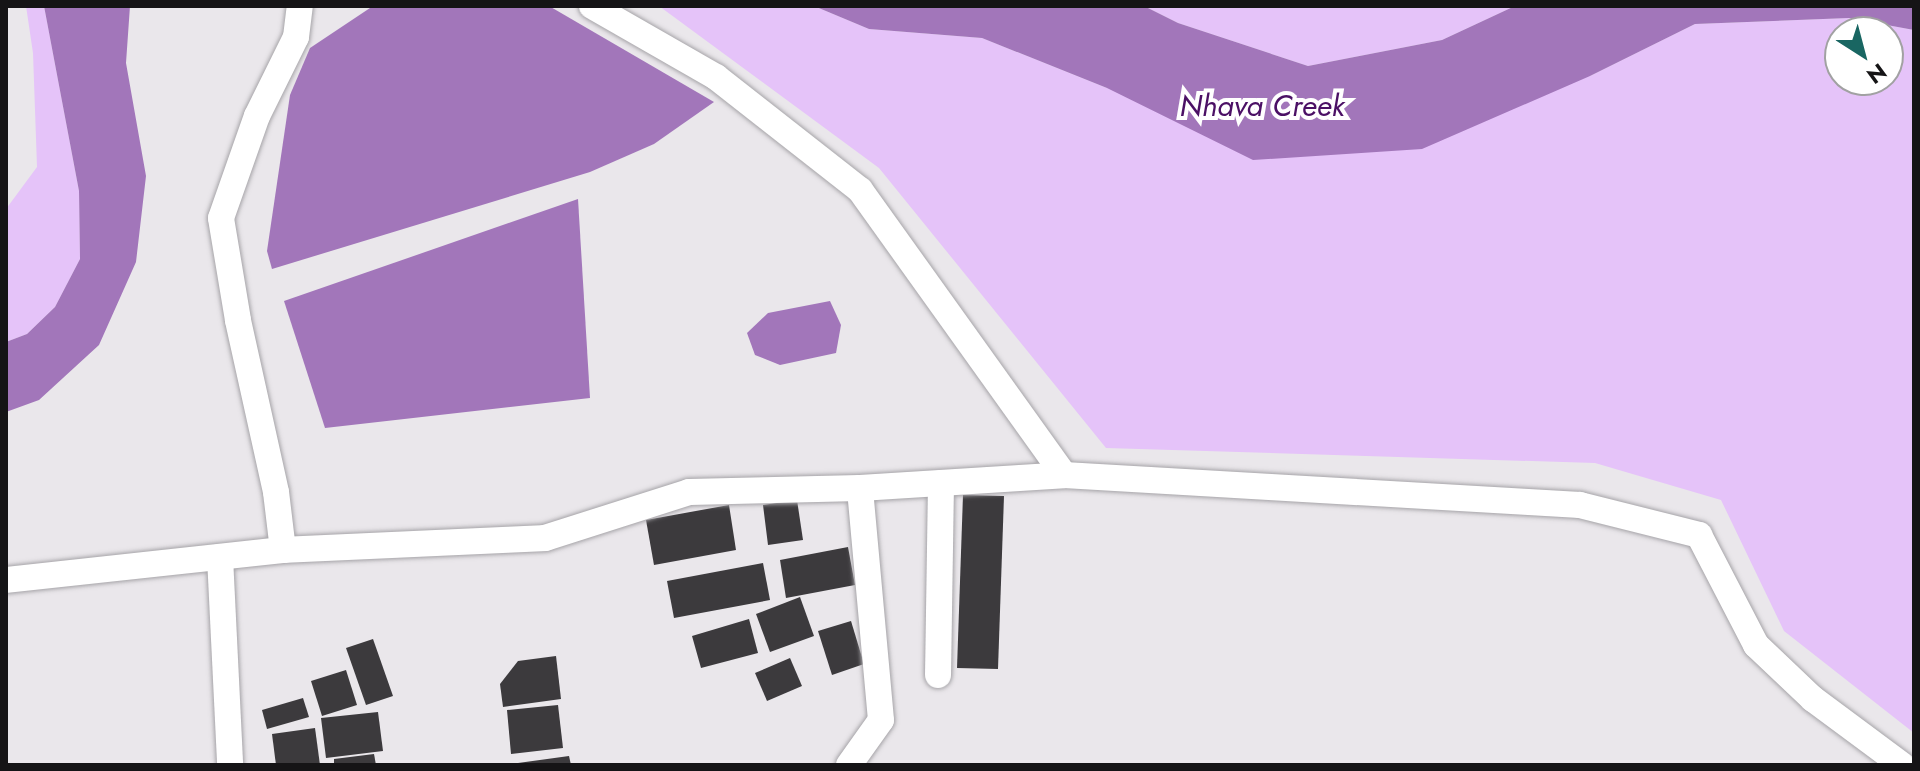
<!DOCTYPE html>
<html>
<head>
<meta charset="utf-8">
<style>
  body { margin:0 }
  #map { position:relative; width:1920px; height:771px; overflow:hidden; background:#eae7eb; font-family:Jost,sans-serif }
  div>[style] { position:absolute }
  .green>* { inset:0; background:#e5c3f9 }
  .water>* { inset:0; background:#a276ba }
  .building>* { inset:0; background:#3c3a3d }
  .roads { filter:drop-shadow(0 0 2px #a6a4a8) drop-shadow(0 0 2px #a6a4a8) }
  .minor>* { height:26px; margin:-13px; padding:0 13px; transform-origin:13px; border-radius:13px; background:#fff }
  span { translate:-50% -50%; white-space:nowrap; text-align:center; line-height:1.15; -webkit-text-stroke:8px #fff; paint-order:stroke }
  .water-label { font-size:30px; color:#4b1065; font-style:italic }
  .frame { position:absolute; inset:0; border:8px solid #151416; pointer-events:none }
  .north { position:absolute; left:1824px; top:16px; width:80px; height:80px; box-sizing:border-box; background:#fff; border:2px solid #a1a1a2; border-radius:50%; rotate:144deg; font-size:22px; font-weight:700; line-height:32px; text-align:center; color:#151416 }
  .north::after { content:''; display:block; margin:auto; width:28px; height:36px; background:#196662; clip-path:polygon(50% 0,100% 100%,50% 72%,0 100%) }
</style>
</head>
<body>
<div id="map">
  <div class="green">
    <div style="clip-path:polygon(26px 6px,44px 6px,79px 191px,80px 259px,55px 307px,27px 334px,6px 342px,6px 209px,37px 167px,33px 53px)"></div>
    <div style="clip-path:polygon(evenodd,659px 6px,814px 6px,869px 29px,982px 38px,1107px 88px,1590px 76px,1695px 24px,1849px 18px,1914px 30px,1914px 733px,1784px 631px,1721px 500px,1595px 463px,1106px 448px,879px 168px,659px 6px,1840px 32px,1888px 32px,1888px 80px,1840px 80px,1840px 32px)"></div>
    <div style="clip-path:polygon(1144px 6px,1515px 6px,1442px 40px,1308px 66px,1178px 23px)"></div>
  </div>
  <div class="water">
    <div style="clip-path:polygon(44px 6px,130px 6px,126px 63px,146px 176px,136px 262px,99px 345px,39px 400px,6px 412px,6px 342px,27px 334px,55px 307px,80px 259px,79px 191px)"></div>
    <div style="clip-path:polygon(373px 6px,549px 6px,714px 102px,654px 144px,590px 172px,272px 269px,267px 251px,290px 95px,310px 48px)"></div>
    <div style="clip-path:polygon(814px 6px,1144px 6px,1178px 23px,1308px 66px,1442px 40px,1515px 6px,1914px 6px,1914px 30px,1849px 18px,1695px 24px,1590px 76px,1422px 149px,1253px 160px,1107px 88px,982px 38px,869px 29px)"></div>
    <div style="clip-path:polygon(578px 199px,590px 398px,325px 428px,284px 301px)"></div>
    <div style="clip-path:polygon(830px 301px,841px 325px,836px 353px,780px 365px,755px 355px,747px 333px,768px 313px)"></div>
  </div>
  <div class="building">
    <div style="clip-path:polygon(963px 495px,1004px 496px,998px 669px,957px 668px)"></div>
    <div style="clip-path:polygon(797px 500px,803px 540px,768px 545px,763px 505px)"></div>
    <div style="clip-path:polygon(729px 505px,736px 550px,654px 565px,646px 520px)"></div>
    <div style="clip-path:polygon(848px 547px,855px 585px,786px 598px,780px 560px)"></div>
    <div style="clip-path:polygon(763px 563px,770px 600px,674px 618px,667px 581px)"></div>
    <div style="clip-path:polygon(800px 597px,814px 636px,770px 652px,756px 614px)"></div>
    <div style="clip-path:polygon(749px 619px,758px 653px,701px 668px,692px 636px)"></div>
    <div style="clip-path:polygon(851px 621px,864px 664px,832px 675px,818px 631px)"></div>
    <div style="clip-path:polygon(373px 639px,393px 696px,366px 705px,346px 648px)"></div>
    <div style="clip-path:polygon(556px 656px,561px 699px,503px 707px,500px 684px,518px 661px)"></div>
    <div style="clip-path:polygon(790px 658px,802px 686px,767px 701px,755px 673px)"></div>
    <div style="clip-path:polygon(346px 670px,357px 705px,322px 716px,311px 681px)"></div>
    <div style="clip-path:polygon(303px 698px,309px 717px,267px 729px,262px 710px)"></div>
    <div style="clip-path:polygon(558px 705px,563px 748px,511px 754px,507px 710px)"></div>
    <div style="clip-path:polygon(378px 712px,383px 751px,326px 758px,321px 718px)"></div>
    <div style="clip-path:polygon(315px 728px,320px 765px,276px 765px,272px 734px)"></div>
    <div style="clip-path:polygon(374px 754px,376px 765px,334px 765px,334px 759px)"></div>
    <div style="clip-path:polygon(569px 756px,571px 765px,519px 765px,518px 763px)"></div>
  </div>
  <div class="roads">
    <div class="minor">
      <div style="left:592px;top:6px;width:143px;rotate:29.8deg"></div>
      <div style="left:716px;top:77px;width:183px;rotate:38.1deg"></div>
      <div style="left:860px;top:190px;width:350px;rotate:54.4deg"></div>
      <div style="left:283px;top:550px;width:58px;rotate:-96.9deg"></div>
      <div style="left:276px;top:492px;width:176px;rotate:-102.5deg"></div>
      <div style="left:238px;top:320px;width:103px;rotate:-99.5deg"></div>
      <div style="left:221px;top:218px;width:108px;rotate:-70.6deg"></div>
      <div style="left:257px;top:116px;width:88px;rotate:-63.7deg"></div>
      <div style="left:296px;top:37px;width:31px;rotate:-83deg"></div>
      <div style="left:220px;top:557px;width:208px;rotate:87.2deg"></div>
      <div style="left:6px;top:580px;width:279px;rotate:-6.2deg"></div>
      <div style="left:283px;top:550px;width:262px;rotate:-2.6deg"></div>
      <div style="left:545px;top:538px;width:151px;rotate:-17.7deg"></div>
      <div style="left:689px;top:492px;width:171px;rotate:-1.3deg"></div>
      <div style="left:860px;top:488px;width:204px;rotate:-3.6deg"></div>
      <div style="left:1064px;top:475px;width:517px;rotate:3.33deg"></div>
      <div style="left:1580px;top:505px;width:123px;rotate:14.1deg"></div>
      <div style="left:1699px;top:535px;width:124px;rotate:62.6deg"></div>
      <div style="left:1756px;top:645px;width:79px;rotate:43.5deg"></div>
      <div style="left:1813px;top:699px;width:111px;rotate:36.6deg"></div>
      <div style="left:938px;top:675px;width:192px;rotate:-89.1deg"></div>
      <div style="left:849px;top:765px;width:55px;rotate:-54.6deg"></div>
      <div style="left:881px;top:720px;width:233px;rotate:-95.2deg"></div>
    </div>
  </div>
  <div class="water-label">
    <span style="left:1262px;top:106px">Nhava Creek</span>
  </div>
  <div class="frame"></div>
  <div class="north">N</div>
</div>
</body>
</html>
